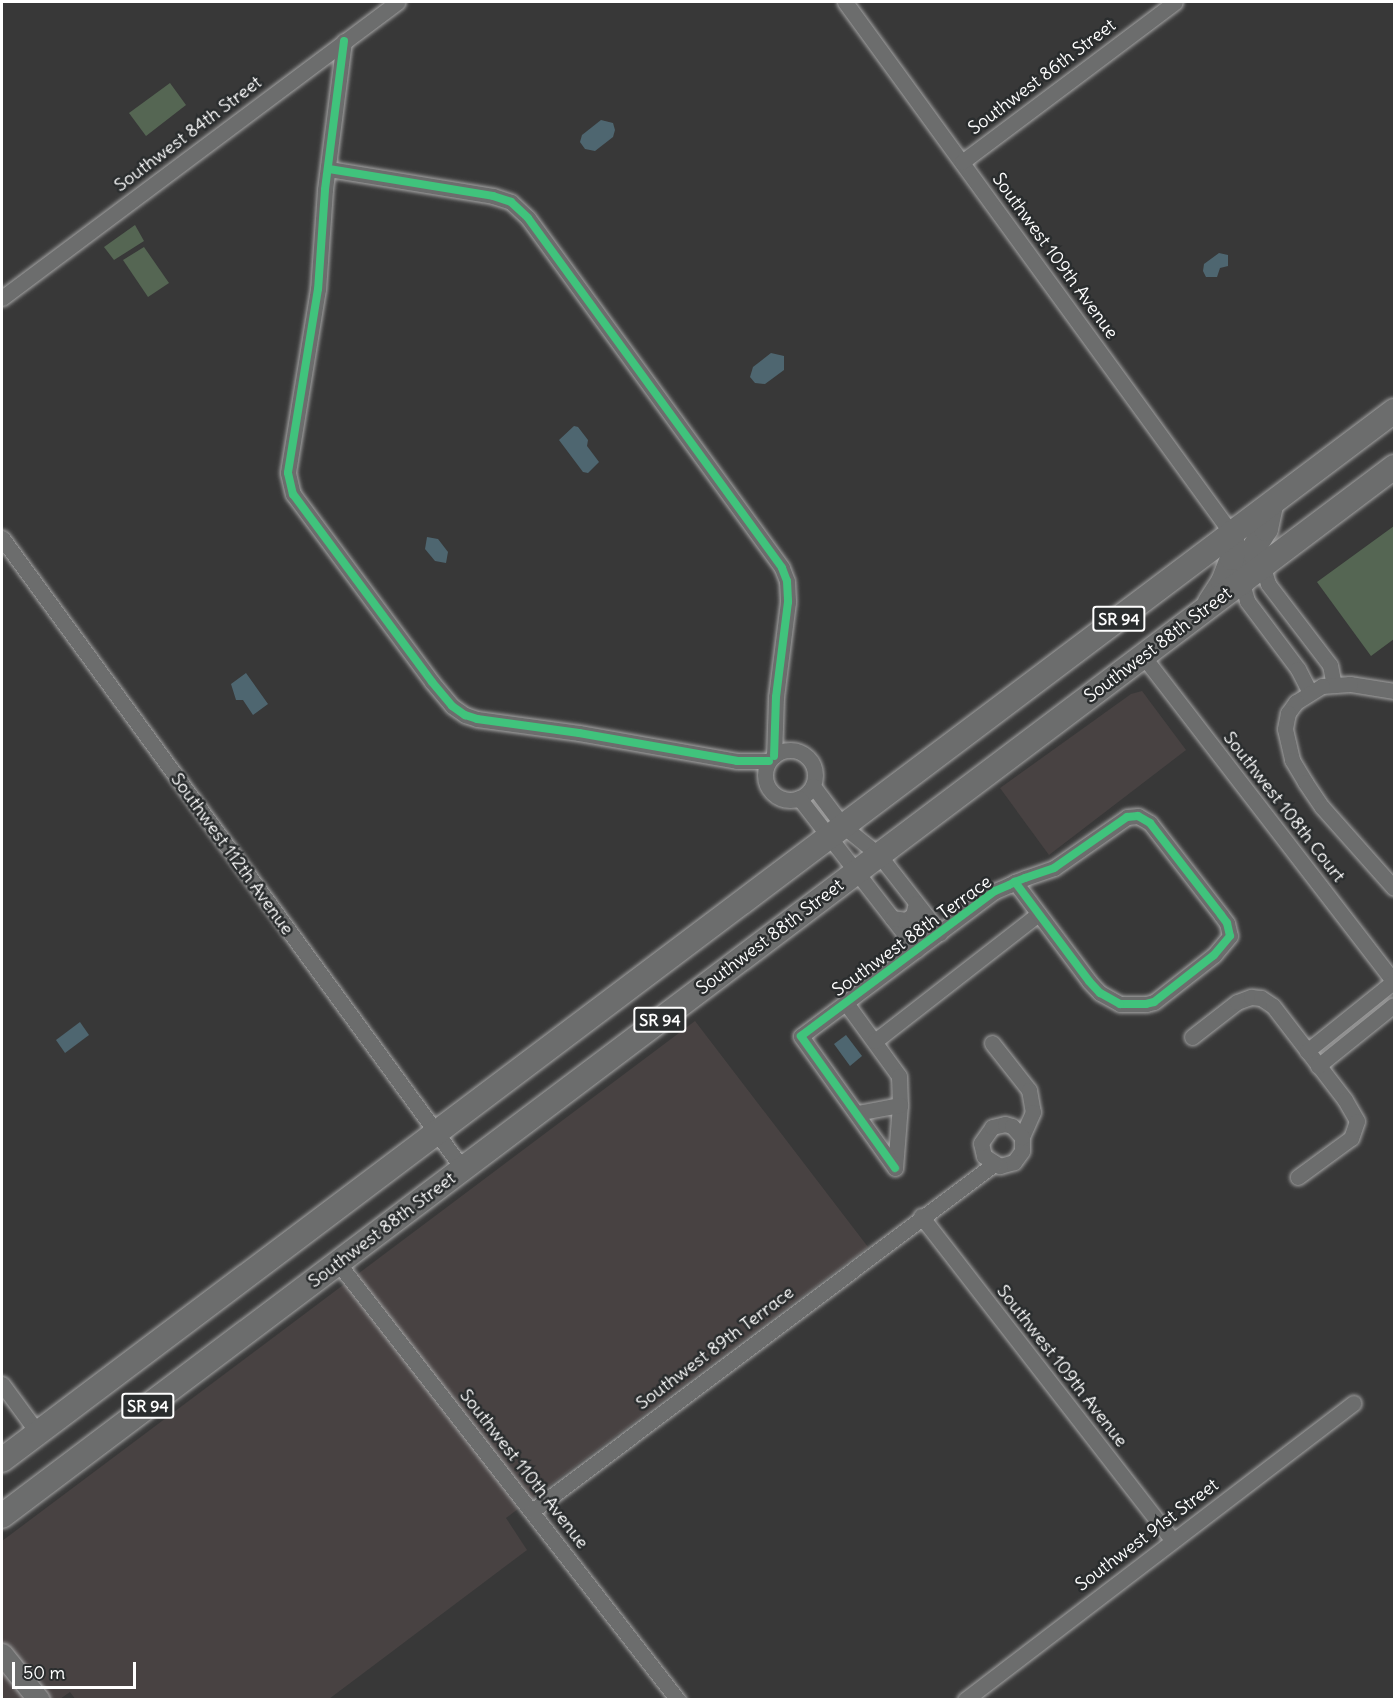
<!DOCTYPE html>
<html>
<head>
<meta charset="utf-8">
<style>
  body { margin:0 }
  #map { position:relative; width:1396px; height:1701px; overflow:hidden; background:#383838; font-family:Delius,sans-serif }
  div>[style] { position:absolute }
  .built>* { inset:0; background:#484242 }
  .green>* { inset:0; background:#556653 }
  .water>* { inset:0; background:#4e6670 }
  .roads { filter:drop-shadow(0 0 2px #a5a5a5) drop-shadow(0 0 2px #a5a5a5) }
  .street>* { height:15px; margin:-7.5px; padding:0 7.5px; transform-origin:7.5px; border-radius:7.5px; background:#6c6d6d }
  .street>.ring { margin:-7.5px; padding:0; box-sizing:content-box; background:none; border:15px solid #6c6d6d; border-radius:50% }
  .secondary>* { height:21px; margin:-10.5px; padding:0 10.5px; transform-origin:10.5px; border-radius:10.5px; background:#6c6d6d }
  .primary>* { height:24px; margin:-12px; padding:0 12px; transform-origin:12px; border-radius:12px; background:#6c6d6d }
  .cycleway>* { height:8px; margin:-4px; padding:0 4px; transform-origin:4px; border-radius:4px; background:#40c37c }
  span { translate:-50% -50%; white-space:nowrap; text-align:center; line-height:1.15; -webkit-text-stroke:5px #2a2d2e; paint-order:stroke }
  .shield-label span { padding:2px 4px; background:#2a2d2e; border:2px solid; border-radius:4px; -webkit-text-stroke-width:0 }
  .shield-label { font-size:16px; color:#fff; font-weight:700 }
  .street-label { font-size:18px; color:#fff }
  .frame { position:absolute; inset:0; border:3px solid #fff; pointer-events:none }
  .scale { position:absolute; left:12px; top:1662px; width:124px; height:27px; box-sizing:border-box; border:3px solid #fff; border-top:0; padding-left:8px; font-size:18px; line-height:21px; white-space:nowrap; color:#fff; -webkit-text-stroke:4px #2a2d2e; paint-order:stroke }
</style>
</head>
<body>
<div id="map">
  <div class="built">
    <div style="clip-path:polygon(1142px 691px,1186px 750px,1049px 855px,1000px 788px,1131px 694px)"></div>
    <div style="clip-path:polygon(695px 1021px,868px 1247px,506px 1518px,527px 1550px,329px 1699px,76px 1700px,70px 1692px,60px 1699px,2px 1700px,2px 1541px)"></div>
  </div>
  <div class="green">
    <div style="clip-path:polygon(170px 83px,186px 105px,146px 136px,129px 113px)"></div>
    <div style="clip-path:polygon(135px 225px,144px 241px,114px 260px,104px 247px)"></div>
    <div style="clip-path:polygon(144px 247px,169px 283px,148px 297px,123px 260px)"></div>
    <div style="clip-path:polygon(1394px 526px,1394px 639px,1371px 656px,1317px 582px)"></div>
  </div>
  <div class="water">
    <div style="clip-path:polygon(601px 120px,613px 123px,615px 130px,613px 137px,595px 151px,585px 149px,580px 142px,582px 135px)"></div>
    <div style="clip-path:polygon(1219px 253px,1228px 255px,1228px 266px,1220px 268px,1217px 277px,1206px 277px,1203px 271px,1204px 264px)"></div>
    <div style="clip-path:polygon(771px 353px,784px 356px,784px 370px,765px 384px,755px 383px,750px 377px,753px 367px)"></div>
    <div style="clip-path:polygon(574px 426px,578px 427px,588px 440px,587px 446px,599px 462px,588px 473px,583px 472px,559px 440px)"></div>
    <div style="clip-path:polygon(427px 537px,438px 539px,448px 552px,446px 563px,435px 561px,425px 549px)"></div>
    <div style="clip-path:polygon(246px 673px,268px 704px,253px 715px,243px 700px,236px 700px,231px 684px)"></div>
    <div style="clip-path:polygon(80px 1022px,89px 1035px,65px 1053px,56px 1040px)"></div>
    <div style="clip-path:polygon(846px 1035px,862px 1056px,850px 1066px,834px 1044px)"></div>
  </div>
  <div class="roads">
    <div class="street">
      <div style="left:845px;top:2px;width:658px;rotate:53.97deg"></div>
      <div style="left:344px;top:41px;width:150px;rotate:97.3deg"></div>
      <div style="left:325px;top:190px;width:99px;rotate:94deg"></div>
      <div style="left:318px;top:289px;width:186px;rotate:99.3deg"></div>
      <div style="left:288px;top:473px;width:22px;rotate:77deg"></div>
      <div style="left:293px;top:494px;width:234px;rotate:53.5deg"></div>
      <div style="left:432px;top:682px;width:31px;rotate:50deg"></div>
      <div style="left:452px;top:706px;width:16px;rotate:35deg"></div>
      <div style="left:465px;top:715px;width:13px;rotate:18deg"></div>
      <div style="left:477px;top:719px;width:103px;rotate:7.8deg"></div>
      <div style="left:579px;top:733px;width:160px;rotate:10deg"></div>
      <div style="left:737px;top:761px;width:32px"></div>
      <div style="left:962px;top:162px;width:266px;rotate:-36.9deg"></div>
      <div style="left:329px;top:169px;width:166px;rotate:9.3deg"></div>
      <div style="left:493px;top:196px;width:19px;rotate:18deg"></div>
      <div style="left:511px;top:202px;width:23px;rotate:43deg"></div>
      <div style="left:528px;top:218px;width:432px;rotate:54deg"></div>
      <div style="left:782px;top:568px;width:14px;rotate:69deg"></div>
      <div style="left:787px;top:581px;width:21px;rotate:87deg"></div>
      <div style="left:788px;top:602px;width:96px;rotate:97.2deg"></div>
      <div style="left:776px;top:697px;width:59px;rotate:91.9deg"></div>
      <div style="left:2px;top:298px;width:494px;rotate:-36.8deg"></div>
      <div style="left:2px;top:538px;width:781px;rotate:53.85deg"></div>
      <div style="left:1266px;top:564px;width:10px;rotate:96deg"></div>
      <div style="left:1265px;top:574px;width:10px;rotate:73deg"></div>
      <div style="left:1268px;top:584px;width:102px;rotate:52.6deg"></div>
      <div style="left:1330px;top:665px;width:20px;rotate:79deg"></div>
      <div style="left:1242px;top:583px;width:19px;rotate:74deg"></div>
      <div style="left:1247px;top:601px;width:85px;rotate:53.1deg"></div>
      <div style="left:1298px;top:669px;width:25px;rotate:63deg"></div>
      <div style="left:1143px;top:656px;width:411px;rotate:52.4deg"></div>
      <div style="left:1394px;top:691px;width:45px;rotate:-171deg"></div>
      <div style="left:1350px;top:684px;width:28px;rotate:176deg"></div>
      <div style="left:1322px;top:686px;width:31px;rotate:148deg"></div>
      <div style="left:1296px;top:702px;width:14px;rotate:126deg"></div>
      <div style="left:1288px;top:713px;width:16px;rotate:101deg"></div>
      <div style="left:1285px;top:729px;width:32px;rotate:77deg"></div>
      <div style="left:1292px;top:760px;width:26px;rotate:59deg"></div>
      <div style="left:1305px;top:782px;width:30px;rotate:56deg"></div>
      <div style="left:1322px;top:807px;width:108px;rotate:48.4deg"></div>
      <div class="ring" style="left:765px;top:750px;width:35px;height:35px"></div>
      <div style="left:813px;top:786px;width:50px;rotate:53.1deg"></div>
      <div style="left:843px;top:826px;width:46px;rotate:38.9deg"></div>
      <div style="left:879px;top:855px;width:99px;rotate:52deg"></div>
      <div style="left:799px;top:798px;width:192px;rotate:52.2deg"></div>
      <div style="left:892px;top:918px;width:14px;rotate:8deg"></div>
      <div style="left:906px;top:920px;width:9px;rotate:-36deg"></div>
      <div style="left:913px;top:915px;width:12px;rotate:-76deg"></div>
      <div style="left:846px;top:1003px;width:90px;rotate:54deg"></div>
      <div style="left:899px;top:1076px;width:29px;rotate:88deg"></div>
      <div style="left:900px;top:1105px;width:63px;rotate:94.5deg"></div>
      <div style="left:1192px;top:1037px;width:57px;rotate:-37.9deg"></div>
      <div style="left:1237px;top:1002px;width:15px;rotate:-20deg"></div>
      <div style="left:1251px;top:997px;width:10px;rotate:6deg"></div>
      <div style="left:1261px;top:998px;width:14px;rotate:34deg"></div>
      <div style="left:1273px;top:1006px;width:118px;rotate:52.5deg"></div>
      <div style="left:1345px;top:1100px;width:24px;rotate:60deg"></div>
      <div style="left:1357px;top:1121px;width:18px;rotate:109deg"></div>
      <div style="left:1351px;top:1138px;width:66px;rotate:143.7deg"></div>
      <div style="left:875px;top:1041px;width:207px;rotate:-37.9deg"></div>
      <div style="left:992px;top:1043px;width:60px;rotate:51.8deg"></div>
      <div style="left:1029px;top:1090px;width:22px;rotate:80deg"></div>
      <div style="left:1033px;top:1112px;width:27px;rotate:114deg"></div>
      <div style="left:1022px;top:1137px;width:14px;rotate:90deg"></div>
      <div style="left:1022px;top:1151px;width:14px;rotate:126deg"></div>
      <div style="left:1014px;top:1162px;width:15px;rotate:164deg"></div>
      <div style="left:1000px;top:1166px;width:19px;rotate:-148deg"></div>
      <div style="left:984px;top:1156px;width:13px;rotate:-103deg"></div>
      <div style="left:981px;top:1143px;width:19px;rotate:-55deg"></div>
      <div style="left:992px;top:1127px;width:13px;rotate:-13deg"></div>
      <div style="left:1005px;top:1124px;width:7px;rotate:16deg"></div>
      <div style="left:1012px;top:1126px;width:15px;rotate:48deg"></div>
      <div style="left:1307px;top:1051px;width:112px;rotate:-38.8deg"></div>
      <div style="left:1318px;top:1066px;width:97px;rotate:-38.8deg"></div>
      <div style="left:857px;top:1113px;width:44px;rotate:-10.5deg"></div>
      <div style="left:895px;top:1168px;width:162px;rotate:-125.5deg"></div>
      <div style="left:801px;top:1036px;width:242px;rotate:-36.8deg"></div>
      <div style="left:995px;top:891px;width:15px;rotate:-23deg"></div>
      <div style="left:1009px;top:885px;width:7px;rotate:-27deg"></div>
      <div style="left:1015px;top:882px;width:11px;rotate:-22deg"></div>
      <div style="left:1025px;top:878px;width:31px;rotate:-19deg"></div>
      <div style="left:1054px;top:868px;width:89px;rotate:-34.9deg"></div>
      <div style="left:1127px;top:817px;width:11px;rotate:-5deg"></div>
      <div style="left:1138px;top:816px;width:14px;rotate:30deg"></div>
      <div style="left:1150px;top:823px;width:116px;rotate:52.3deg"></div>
      <div style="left:1221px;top:915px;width:10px;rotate:53deg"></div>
      <div style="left:1227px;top:923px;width:13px;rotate:77deg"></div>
      <div style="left:1230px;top:936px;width:25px;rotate:130deg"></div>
      <div style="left:1214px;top:955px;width:76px;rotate:141.9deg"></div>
      <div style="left:1154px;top:1002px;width:8px;rotate:166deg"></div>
      <div style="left:1146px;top:1004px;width:26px;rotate:180deg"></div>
      <div style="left:1120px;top:1004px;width:23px;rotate:-151deg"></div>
      <div style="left:1100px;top:993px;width:16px;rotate:-133deg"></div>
      <div style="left:1089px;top:981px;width:124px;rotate:-126.8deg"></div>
      <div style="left:921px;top:1216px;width:410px;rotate:52.2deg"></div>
      <div style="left:338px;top:1263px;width:554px;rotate:52.12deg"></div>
      <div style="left:2px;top:1384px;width:61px;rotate:53.7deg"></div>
      <div style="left:532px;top:1511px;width:578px;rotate:-36.91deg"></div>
      <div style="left:965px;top:1700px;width:489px;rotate:-37.4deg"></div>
    </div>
    <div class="secondary">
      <div style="left:2px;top:1654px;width:59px;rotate:51.2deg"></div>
    </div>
    <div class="primary">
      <div style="left:1242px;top:583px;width:34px;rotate:-73deg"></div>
      <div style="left:1252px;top:551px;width:26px;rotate:-58deg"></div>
      <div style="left:1266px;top:529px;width:25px;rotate:-78deg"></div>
      <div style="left:1210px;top:602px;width:24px;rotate:-57deg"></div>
      <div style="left:1223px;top:582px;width:26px;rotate:-69deg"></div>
      <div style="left:1232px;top:558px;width:24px;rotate:-90deg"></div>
      <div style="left:2px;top:1460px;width:1743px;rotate:-37deg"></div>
      <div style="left:2px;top:1516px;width:1743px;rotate:-37deg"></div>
    </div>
  </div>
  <div class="cycleway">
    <div style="left:344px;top:41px;width:150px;rotate:97.3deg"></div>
    <div style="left:325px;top:190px;width:99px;rotate:94deg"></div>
    <div style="left:318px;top:289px;width:186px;rotate:99.3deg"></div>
    <div style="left:288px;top:473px;width:22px;rotate:77deg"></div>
    <div style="left:293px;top:494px;width:234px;rotate:53.5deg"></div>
    <div style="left:432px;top:682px;width:31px;rotate:50deg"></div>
    <div style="left:452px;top:706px;width:16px;rotate:35deg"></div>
    <div style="left:465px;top:715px;width:13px;rotate:18deg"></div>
    <div style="left:477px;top:719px;width:103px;rotate:7.8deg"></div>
    <div style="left:579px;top:733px;width:160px;rotate:10deg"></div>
    <div style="left:737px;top:761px;width:32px"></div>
    <div style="left:329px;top:169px;width:166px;rotate:9.3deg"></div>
    <div style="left:493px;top:196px;width:19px;rotate:18deg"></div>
    <div style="left:511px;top:202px;width:23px;rotate:43deg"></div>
    <div style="left:528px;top:218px;width:432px;rotate:54deg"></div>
    <div style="left:782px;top:568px;width:14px;rotate:69deg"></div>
    <div style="left:787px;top:581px;width:21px;rotate:87deg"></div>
    <div style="left:788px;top:602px;width:96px;rotate:97.2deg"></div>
    <div style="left:776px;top:697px;width:59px;rotate:91.9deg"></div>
    <div style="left:895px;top:1168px;width:162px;rotate:-125.5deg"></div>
    <div style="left:801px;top:1036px;width:242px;rotate:-36.8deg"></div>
    <div style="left:995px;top:891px;width:15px;rotate:-23deg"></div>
    <div style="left:1009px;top:885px;width:7px;rotate:-27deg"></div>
    <div style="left:1015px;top:882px;width:11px;rotate:-22deg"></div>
    <div style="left:1025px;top:878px;width:31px;rotate:-19deg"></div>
    <div style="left:1054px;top:868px;width:89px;rotate:-34.9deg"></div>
    <div style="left:1127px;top:817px;width:11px;rotate:-5deg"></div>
    <div style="left:1138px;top:816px;width:14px;rotate:30deg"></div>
    <div style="left:1150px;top:823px;width:116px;rotate:52.3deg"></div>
    <div style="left:1221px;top:915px;width:10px;rotate:53deg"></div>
    <div style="left:1227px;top:923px;width:13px;rotate:77deg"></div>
    <div style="left:1230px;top:936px;width:25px;rotate:130deg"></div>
    <div style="left:1214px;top:955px;width:76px;rotate:141.9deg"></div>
    <div style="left:1154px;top:1002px;width:8px;rotate:166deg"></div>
    <div style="left:1146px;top:1004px;width:26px;rotate:180deg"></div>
    <div style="left:1120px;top:1004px;width:23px;rotate:-151deg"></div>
    <div style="left:1100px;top:993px;width:16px;rotate:-133deg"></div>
    <div style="left:1089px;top:981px;width:124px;rotate:-126.8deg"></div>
  </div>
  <div class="shield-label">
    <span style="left:1119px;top:619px">SR 94</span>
    <span style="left:660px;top:1020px">SR 94</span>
    <span style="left:148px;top:1406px">SR 94</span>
  </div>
  <div class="street-label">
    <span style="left:1042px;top:77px;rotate:-37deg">Southwest 86th Street</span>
    <span style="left:188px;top:134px;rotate:-37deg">Southwest 84th Street</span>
    <span style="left:1055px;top:256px;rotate:54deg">Southwest 109th Avenue</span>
    <span style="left:1158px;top:645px;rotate:-37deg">Southwest 88th Street</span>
    <span style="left:1284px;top:807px;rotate:52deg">Southwest 108th Court</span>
    <span style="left:232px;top:854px;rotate:54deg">Southwest 112th Avenue</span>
    <span style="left:912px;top:936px;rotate:-36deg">Southwest 88th Terrace</span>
    <span style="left:770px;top:937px;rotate:-37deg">Southwest 88th Street</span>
    <span style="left:382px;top:1230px;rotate:-37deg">Southwest 88th Street</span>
    <span style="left:715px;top:1348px;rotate:-37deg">Southwest 89th Terrace</span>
    <span style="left:1062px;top:1366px;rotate:52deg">Southwest 109th Avenue</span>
    <span style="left:524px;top:1469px;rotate:52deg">Southwest 110th Avenue</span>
    <span style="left:1147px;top:1535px;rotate:-37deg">Southwest 91st Street</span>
  </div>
  <div class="frame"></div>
  <div class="scale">50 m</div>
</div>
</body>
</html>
